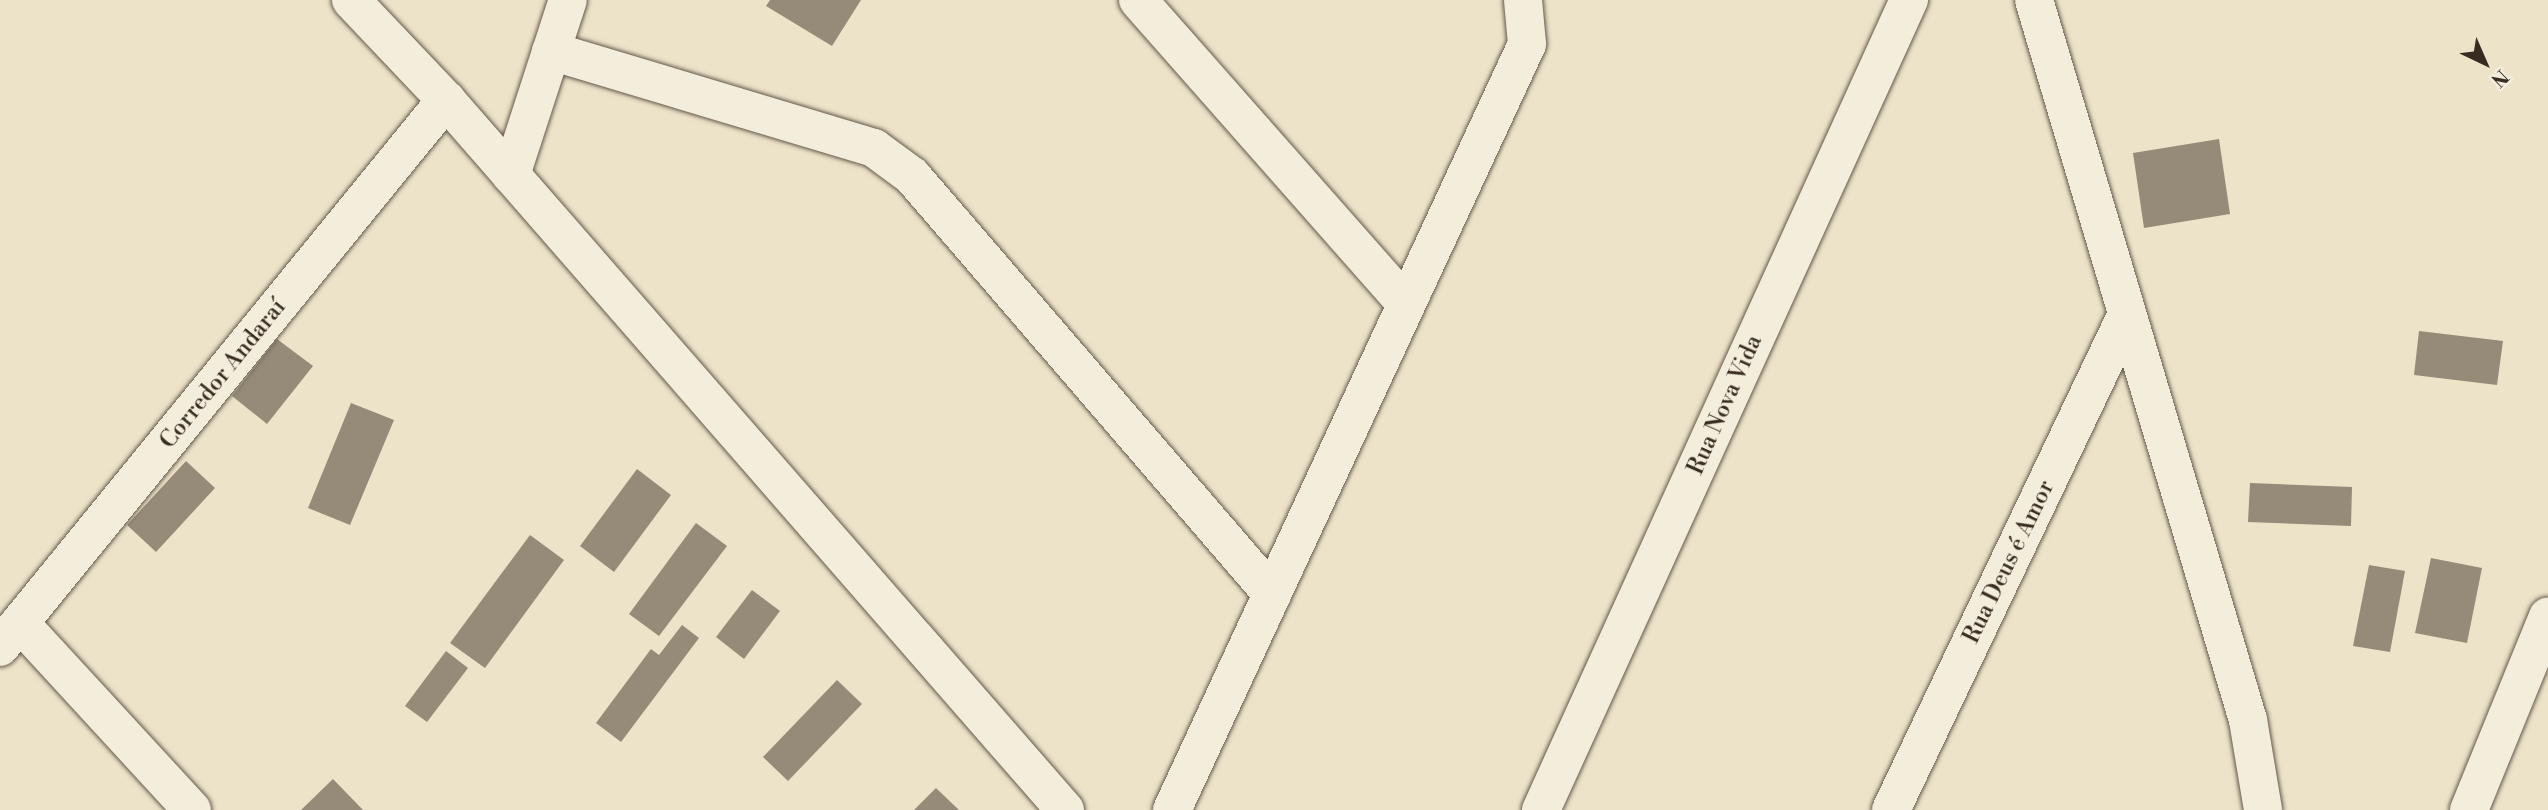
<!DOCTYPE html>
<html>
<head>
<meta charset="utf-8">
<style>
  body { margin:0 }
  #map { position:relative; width:2548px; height:810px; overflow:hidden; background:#ede3c9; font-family:"Libre Bodoni",serif }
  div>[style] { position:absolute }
  .building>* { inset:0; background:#968b78 }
  .roads { filter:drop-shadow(0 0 2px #65594a) drop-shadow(0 0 2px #65594a) }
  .minor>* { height:38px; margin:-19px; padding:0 19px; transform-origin:19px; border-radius:19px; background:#f3eddc }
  span { translate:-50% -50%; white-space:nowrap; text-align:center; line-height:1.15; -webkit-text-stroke:7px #f3eddc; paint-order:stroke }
  .street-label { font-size:23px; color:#382b20 }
  .north { position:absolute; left:2450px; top:28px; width:70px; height:70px; -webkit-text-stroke:5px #f3eddc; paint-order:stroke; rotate:136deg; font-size:19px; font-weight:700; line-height:28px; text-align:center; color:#382b20 }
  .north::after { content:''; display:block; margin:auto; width:24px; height:32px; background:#382b20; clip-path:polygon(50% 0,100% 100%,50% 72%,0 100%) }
</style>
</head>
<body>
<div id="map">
  <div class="building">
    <div style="clip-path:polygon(770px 0,861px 0,832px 46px,766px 6px)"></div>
    <div style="clip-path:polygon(2219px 139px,2230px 214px,2144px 228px,2133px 153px)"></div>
    <div style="clip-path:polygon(2419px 331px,2503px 341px,2497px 385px,2414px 375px)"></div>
    <div style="clip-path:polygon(277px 339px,313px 366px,267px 424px,232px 396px)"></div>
    <div style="clip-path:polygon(351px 403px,394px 420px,350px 525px,308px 508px)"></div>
    <div style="clip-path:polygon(186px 461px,215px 488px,156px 552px,127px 525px)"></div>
    <div style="clip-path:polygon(637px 469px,671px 495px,614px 572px,580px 546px)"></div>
    <div style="clip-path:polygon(2250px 483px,2352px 487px,2351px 526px,2248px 522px)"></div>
    <div style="clip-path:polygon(696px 523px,727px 546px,659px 636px,629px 614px)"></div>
    <div style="clip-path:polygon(530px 535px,564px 560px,485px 668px,450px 643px)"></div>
    <div style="clip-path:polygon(2431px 558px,2482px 568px,2467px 643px,2415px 633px)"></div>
    <div style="clip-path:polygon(2369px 565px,2405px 571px,2390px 652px,2353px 646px)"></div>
    <div style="clip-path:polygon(752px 590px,780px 611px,744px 659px,716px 637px)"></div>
    <div style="clip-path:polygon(682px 625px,699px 638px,621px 742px,596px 723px,651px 649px,659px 655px)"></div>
    <div style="clip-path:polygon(446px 651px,468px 668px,427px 722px,405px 706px)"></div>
    <div style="clip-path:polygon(837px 680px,862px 704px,788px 781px,763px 757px)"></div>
    <div style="clip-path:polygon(333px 779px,363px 810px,301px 810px)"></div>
    <div style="clip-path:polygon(936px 788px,959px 810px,914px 810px)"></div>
  </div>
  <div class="roads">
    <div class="minor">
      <div style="left:351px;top:0;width:138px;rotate:46.5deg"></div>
      <div style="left:446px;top:100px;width:942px;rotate:48.92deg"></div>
      <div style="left:1138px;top:0;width:404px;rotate:48.6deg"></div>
      <div style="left:2034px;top:0;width:751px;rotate:73.45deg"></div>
      <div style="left:2248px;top:720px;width:91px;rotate:80.5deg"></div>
      <div style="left:551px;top:51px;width:337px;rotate:16.7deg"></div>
      <div style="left:874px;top:148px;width:47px;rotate:36.4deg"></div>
      <div style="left:912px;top:176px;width:552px;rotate:49.26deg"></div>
      <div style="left:511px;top:175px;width:184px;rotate:-72deg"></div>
      <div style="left:20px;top:623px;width:254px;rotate:47.4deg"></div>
      <div style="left:0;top:647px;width:706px;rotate:-50.81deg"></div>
      <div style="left:1172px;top:810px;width:844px;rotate:-65.13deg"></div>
      <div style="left:1527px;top:44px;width:44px;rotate:-95.2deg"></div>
      <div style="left:1541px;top:810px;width:890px;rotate:-65.57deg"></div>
      <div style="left:1891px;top:810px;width:549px;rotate:-64.55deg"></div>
      <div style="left:2469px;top:810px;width:209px;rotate:-67.8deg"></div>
    </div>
  </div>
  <div class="street-label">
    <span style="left:223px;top:374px;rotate:-51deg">Corredor Andaraí</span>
    <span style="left:1725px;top:405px;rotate:-66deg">Rua Nova Vida</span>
    <span style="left:2009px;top:562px;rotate:-64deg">Rua Deus é Amor</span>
  </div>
  <div class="north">N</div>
</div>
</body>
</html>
